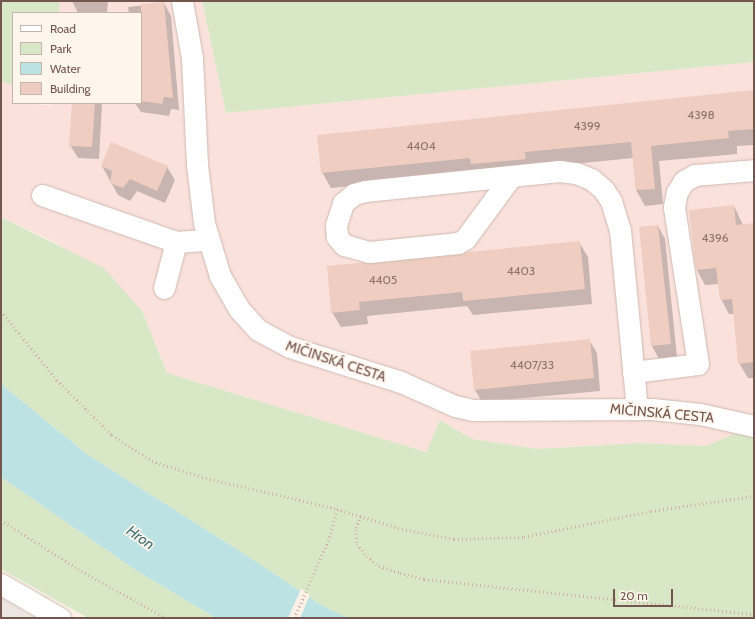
<!DOCTYPE html>
<html>
<head>
<meta charset="utf-8">
<style>
  body { margin:0 }
  #map { position:relative; width:755px; height:619px; overflow:hidden; background:#fbf1e7; font-family:Cabin,sans-serif }
  div>[style] { position:absolute }
  .commercial>* { inset:0; background:#fae1dc }
  .industrial>* { inset:0; background:#ece5e0 }
  .green>* { inset:0; background:#d8e8c6 }
  .water>* { inset:0; background:#bde2e3 }
  .pier>* { inset:0; background:#fbf1e7 }
  .shadow>* { inset:0; background:#0003 }
  .building>* { inset:0; background:#efcec1 }
  .path>* { height:2.5px; margin-top:-1.25px; transform-origin:0; background:repeating-linear-gradient(90deg,#d3b1a4 0 1px,transparent 0 4px) }
  .roads { filter:drop-shadow(0 0 1px #cebab1) drop-shadow(0 0 1px #cebab1) }
  .minor>* { height:21px; margin:-10.5px; padding:0 10.5px; transform-origin:10.5px; border-radius:10.5px; background:#fff }
  span { translate:-50% -50%; white-space:nowrap; text-align:center; line-height:1.15; -webkit-text-stroke:3.5px #fef5ed; paint-order:stroke }
  .number-label { font-size:12px; color:#92746a }
  .number-label span { -webkit-text-stroke-width:0 }
  .street-label { font-size:14px; color:#73564d }
  .water-label { font-size:15px; color:#427477; font-style:italic }
  .frame { position:absolute; inset:0; border:2px solid #73564d; pointer-events:none }
  .legend { position:absolute; left:12px; top:12px; width:130px; height:92px; box-sizing:border-box; background:#fef5ed; border:1px solid #c6b5ad; margin:0; padding:5px 7px; list-style:none; font-size:12px; color:#73564d }
  .legend li { display:flex; align-items:center; gap:8px; height:20px }
  .legend b { width:20px; border:1px solid #c6b5ad }
  .scale { position:absolute; left:613px; top:589px; width:60px; height:18px; box-sizing:border-box; border:2px solid #73564d; border-top:0; padding-left:5px; font-size:12px; line-height:14px; white-space:nowrap; color:#73564d; -webkit-text-stroke:3px #fef5ed; paint-order:stroke }
</style>
</head>
<body>
<div id="map">
  <div class="commercial">
    <div style="clip-path:polygon(60px 1px,202px 1px,226px 113px,754px 62px,754px 437px,738px 433px,706px 446px,639px 443px,537px 449px,472px 439px,440px 420px,426px 452px,167px 373px,142px 311px,57px 243px,1px 217px,1px 80px,13px 86px,13px 103px,52px 105px,53px 103px,141px 103px,141px 13px,59px 13px)"></div>
  </div>
  <div class="industrial">
    <div style="clip-path:polygon(1px 597px,35px 618px,1px 618px)"></div>
  </div>
  <div class="green">
    <div style="clip-path:polygon(1px 1px,60px 1px,59px 13px,13px 13px,13px 86px,1px 80px)"></div>
    <div style="clip-path:polygon(202px 1px,754px 1px,754px 62px,226px 113px)"></div>
    <div style="clip-path:polygon(1px 217px,104px 268px,142px 311px,167px 373px,426px 452px,440px 420px,472px 439px,537px 449px,639px 443px,706px 446px,738px 432px,754px 437px,754px 618px,348px 618px,321px 605px,238px 550px,88px 455px,1px 384px)"></div>
    <div style="clip-path:polygon(1px 477px,137px 571px,216px 618px,88px 618px,1px 569px)"></div>
  </div>
  <div class="water">
    <div style="clip-path:polygon(1px 384px,88px 455px,238px 550px,321px 605px,348px 618px,216px 618px,137px 571px,1px 477px)"></div>
  </div>
  <div class="pier">
    <div style="clip-path:polygon(301px 589px,310px 595px,300px 618px,288px 618px)"></div>
  </div>
  <div class="shadow">
    <div style="clip-path:polygon(72px 1px,108px 1px,107px 13px,78px 13px)"></div>
    <div style="clip-path:polygon(164px 3px,171px 16px,179px 110px,171px 109px,169px 116px,141px 112px,135px 103px,141px 103px,141px 13px,129px 13px,128px 7px)"></div>
    <div style="clip-path:polygon(754px 91px,754px 145px,737px 146px,737px 154px,659px 161px,663px 204px,645px 206px,636px 190px,633px 158px,331px 188px,322px 172px)"></div>
    <div style="clip-path:polygon(73px 103px,102px 103px,99px 159px,78px 158px,70px 145px)"></div>
    <div style="clip-path:polygon(111px 143px,167px 167px,175px 180px,165px 203px,137px 191px,130px 201px,118px 195px,102px 166px)"></div>
    <div style="clip-path:polygon(734px 206px,743px 225px,754px 224px,754px 378px,748px 378px,739px 363px,734px 314px,729px 314px,721px 299px,719px 284px,705px 285px,697px 270px)"></div>
    <div style="clip-path:polygon(658px 226px,665px 239px,677px 357px,659px 359px,652px 346px,640px 227px)"></div>
    <div style="clip-path:polygon(579px 242px,588px 257px,592px 304px,473px 315px,467px 306px,367px 316px,368px 324px,341px 327px,332px 312px,328px 267px)"></div>
    <div style="clip-path:polygon(589px 340px,597px 353px,600px 391px,482px 402px,475px 390px)"></div>
  </div>
  <div class="building">
    <div style="clip-path:polygon(164px 2px,173px 98px,164px 97px,162px 104px,141px 101px,141px 4px)"></div>
    <div style="clip-path:polygon(754px 90px,754px 129px,728px 131px,729px 138px,651px 146px,655px 189px,636px 190px,631px 142px,525px 152px,526px 159px,471px 164px,470px 158px,321px 173px,317px 135px)"></div>
    <div style="clip-path:polygon(72px 103px,95px 103px,92px 147px,69px 146px)"></div>
    <div style="clip-path:polygon(111px 142px,168px 166px,157px 191px,130px 179px,123px 188px,110px 183px,112px 171px,101px 166px)"></div>
    <div style="clip-path:polygon(734px 205px,736px 225px,754px 223px,754px 362px,738px 364px,732px 299px,720px 300px,716px 268px,696px 270px,689px 210px)"></div>
    <div style="clip-path:polygon(658px 225px,671px 344px,651px 346px,639px 227px)"></div>
    <div style="clip-path:polygon(580px 241px,585px 289px,463px 301px,462px 292px,359px 302px,360px 310px,331px 313px,327px 266px)"></div>
    <div style="clip-path:polygon(590px 339px,594px 378px,474px 390px,470px 351px)"></div>
  </div>
  <div class="path">
    <div style="left:1px;top:311px;width:89px;rotate:50.9deg"></div>
    <div style="left:57px;top:380px;width:78px;rotate:45deg"></div>
    <div style="left:112px;top:435px;width:48px;rotate:33deg"></div>
    <div style="left:152px;top:461px;width:52px;rotate:17.7deg"></div>
    <div style="left:202px;top:477px;width:139px;rotate:13.3deg"></div>
    <div style="left:337px;top:509px;width:68px;rotate:17.1deg"></div>
    <div style="left:402px;top:529px;width:53px;rotate:10.9deg"></div>
    <div style="left:454px;top:539px;width:70px;rotate:-1.6deg"></div>
    <div style="left:524px;top:537px;width:130px;rotate:-11.6deg"></div>
    <div style="left:651px;top:511px;width:104px;rotate:-8.3deg"></div>
    <div style="left:361px;top:516px;width:15px;rotate:110deg"></div>
    <div style="left:356px;top:530px;width:14px;rotate:86deg"></div>
    <div style="left:357px;top:544px;width:16px;rotate:50deg"></div>
    <div style="left:367px;top:556px;width:16px;rotate:40deg"></div>
    <div style="left:379px;top:566px;width:22px;rotate:18deg"></div>
    <div style="left:400px;top:573px;width:25px;rotate:14deg"></div>
    <div style="left:424px;top:579px;width:332px;rotate:6.1deg"></div>
    <div style="left:1px;top:520px;width:91px;rotate:32.5deg"></div>
    <div style="left:78px;top:569px;width:101px;rotate:29.1deg"></div>
    <div style="left:294px;top:618px;width:84px;rotate:-66.2deg"></div>
    <div style="left:328px;top:541px;width:33px;rotate:-74deg"></div>
  </div>
  <div class="roads">
    <div class="minor">
      <div style="left:182px;top:1px;width:58px;rotate:80deg"></div>
      <div style="left:192px;top:58px;width:107px;rotate:87.3deg"></div>
      <div style="left:197px;top:165px;width:58px;rotate:83.1deg"></div>
      <div style="left:204px;top:223px;width:55px;rotate:73.2deg"></div>
      <div style="left:220px;top:276px;width:38px;rotate:60deg"></div>
      <div style="left:239px;top:309px;width:28px;rotate:48deg"></div>
      <div style="left:258px;top:330px;width:36px;rotate:28deg"></div>
      <div style="left:290px;top:347px;width:116px;rotate:17.5deg"></div>
      <div style="left:401px;top:382px;width:59px;rotate:24deg"></div>
      <div style="left:455px;top:406px;width:17px;rotate:13deg"></div>
      <div style="left:472px;top:410px;width:180px;rotate:-0.3deg"></div>
      <div style="left:652px;top:409px;width:48px;rotate:5.9deg"></div>
      <div style="left:700px;top:414px;width:55px;rotate:12.5deg"></div>
      <div style="left:510px;top:178px;width:76px;rotate:126.4deg"></div>
      <div style="left:465px;top:239px;width:8px;rotate:150deg"></div>
      <div style="left:458px;top:243px;width:89px;rotate:174.2deg"></div>
      <div style="left:369px;top:252px;width:26px;rotate:-164deg"></div>
      <div style="left:344px;top:245px;width:11px;rotate:-131deg"></div>
      <div style="left:337px;top:237px;width:12px;rotate:-95deg"></div>
      <div style="left:336px;top:225px;width:23px;rotate:-72deg"></div>
      <div style="left:343px;top:203px;width:14px;rotate:-39deg"></div>
      <div style="left:354px;top:194px;width:11px;rotate:-15deg"></div>
      <div style="left:365px;top:191px;width:195px;rotate:-5.9deg"></div>
      <div style="left:559px;top:171px;width:17px;rotate:7deg"></div>
      <div style="left:576px;top:173px;width:16px;rotate:22deg"></div>
      <div style="left:591px;top:179px;width:16px;rotate:40deg"></div>
      <div style="left:603px;top:189px;width:14px;rotate:56deg"></div>
      <div style="left:611px;top:201px;width:30px;rotate:73deg"></div>
      <div style="left:620px;top:230px;width:180px;rotate:84.6deg"></div>
      <div style="left:42px;top:195px;width:142px;rotate:19.3deg"></div>
      <div style="left:176px;top:242px;width:32px;rotate:-4deg"></div>
      <div style="left:164px;top:288px;width:48px;rotate:-75.4deg"></div>
      <div style="left:633px;top:372px;width:65px;rotate:-7deg"></div>
      <div style="left:698px;top:364px;width:159px;rotate:-98.7deg"></div>
      <div style="left:674px;top:207px;width:15px;rotate:-79deg"></div>
      <div style="left:677px;top:192px;width:13px;rotate:-58deg"></div>
      <div style="left:684px;top:181px;width:13px;rotate:-29deg"></div>
      <div style="left:695px;top:175px;width:59px;rotate:-4.8deg"></div>
      <div style="left:1px;top:584px;width:68px;rotate:30deg"></div>
    </div>
  </div>
  <div class="number-label">
    <span style="left:701px;top:115px">4398</span>
    <span style="left:587px;top:126px">4399</span>
    <span style="left:421px;top:146px">4404</span>
    <span style="left:715px;top:238px">4396</span>
    <span style="left:521px;top:271px">4403</span>
    <span style="left:383px;top:280px">4405</span>
    <span style="left:532px;top:365px">4407/33</span>
  </div>
  <div class="street-label">
    <span style="left:336px;top:361px;rotate:18deg">MIČINSKÁ CESTA</span>
    <span style="left:662px;top:413px;rotate:5deg">MIČINSKÁ CESTA</span>
  </div>
  <div class="water-label">
    <span style="left:140px;top:538px;rotate:35deg">Hron</span>
  </div>
  <div class="frame"></div>
  <ul class="legend">
  <li><b style="height:5px;background:#fff"></b>Road</li>
  <li><b style="height:11px;background:#d8e8c6"></b>Park</li>
  <li><b style="height:11px;background:#bde2e3"></b>Water</li>
  <li><b style="height:11px;background:#efcec1"></b>Building</li>
  </ul>
  <div class="scale">20 m</div>
</div>
</body>
</html>
